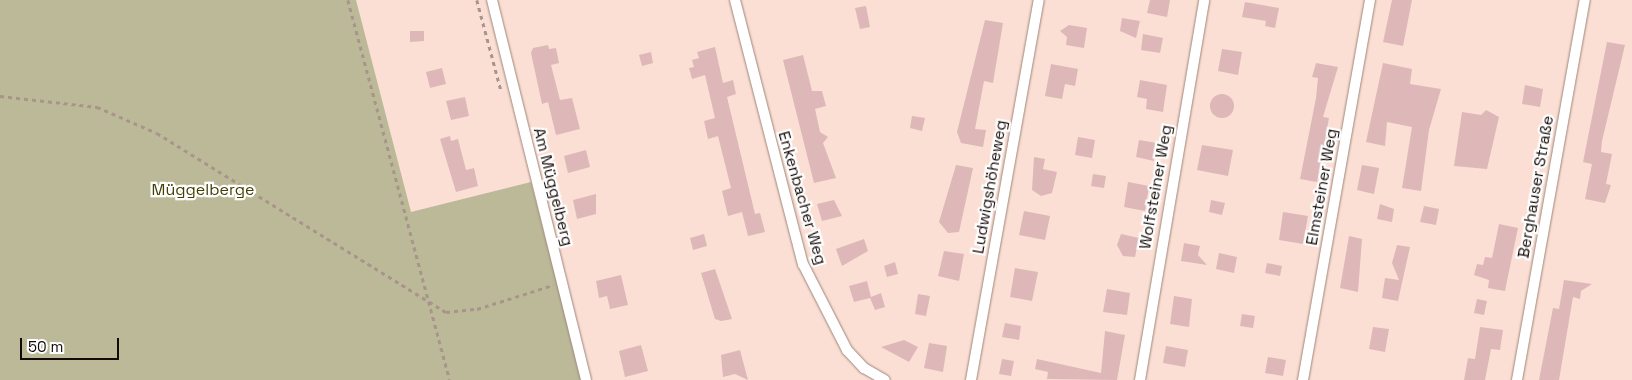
<!DOCTYPE html>
<html>
<head>
<meta charset="utf-8">
<style>
  body { margin:0 }
  #map { position:relative; width:1632px; height:380px; overflow:hidden; background:#fbdfd4; font-family:"Space Grotesk",sans-serif }
  div>[style] { position:absolute }
  .forest>* { inset:0; background:#bbb998 }
  .building>* { inset:0; background:#deb7b9 }
  .round { border-radius:50% }
  .path>* { height:2.5px; margin-top:-1.25px; transform-origin:0; background:repeating-linear-gradient(90deg,#a9948c 0 4px,transparent 0 8px) }
  .roads { filter:drop-shadow(0 0 1px #9e857b) drop-shadow(0 0 1px #9e857b) }
  .street>* { height:10px; margin:-5px; padding:0 5px; transform-origin:5px; border-radius:5px; background:#fff }
  span { translate:-50% -50%; white-space:nowrap; text-align:center; line-height:1.15; -webkit-text-stroke:4.5px #fff; paint-order:stroke }
  .street-label { font-size:16px; color:#130a07 }
  .park-label { font-size:16px; color:#433e01 }
  .scale { position:absolute; left:20px; top:338px; width:99px; height:22px; box-sizing:border-box; border:2px solid #130a07; border-top:0; padding-left:6px; font-size:15px; line-height:18px; white-space:nowrap; color:#130a07; -webkit-text-stroke:4px #fff; paint-order:stroke }
</style>
</head>
<body>
<div id="map">
  <div class="forest">
    <div style="clip-path:polygon(0 0,356px 0,411px 212px,531px 182px,582px 380px,0 380px)"></div>
  </div>
  <div class="building">
    <div style="clip-path:polygon(1150px 0,1170px 0,1167px 17px,1147px 13px)"></div>
    <div style="clip-path:polygon(1392px 0,1412px 0,1403px 46px,1383px 42px)"></div>
    <div style="clip-path:polygon(1245px 2px,1279px 8px,1275px 28px,1265px 26px,1266px 21px,1242px 17px)"></div>
    <div style="clip-path:polygon(866px 6px,870px 27px,860px 29px,855px 8px)"></div>
    <div style="clip-path:polygon(1122px 18px,1140px 21px,1136px 38px,1120px 31px)"></div>
    <div style="clip-path:polygon(985px 20px,1003px 23px,993px 83px,984px 81px,975px 129px,986px 130px,983px 147px,961px 143px,957px 132px)"></div>
    <div style="clip-path:polygon(1069px 25px,1087px 28px,1084px 48px,1066px 45px,1067px 37px,1060px 31px)"></div>
    <div style="clip-path:polygon(410px 31px,424px 31px,424px 41px,410px 42px)"></div>
    <div style="clip-path:polygon(1143px 34px,1163px 38px,1160px 53px,1141px 50px)"></div>
    <div style="clip-path:polygon(1607px 42px,1625px 45px,1602px 141px,1601px 152px,1612px 154px,1606px 184px,1611px 185px,1605px 203px,1585px 199px,1592px 164px,1583px 162px)"></div>
    <div style="clip-path:polygon(548px 45px,549px 49px,556px 48px,559px 63px,551px 65px,560px 100px,572px 98px,580px 129px,556px 135px,548px 102px,542px 104px,531px 53px,533px 48px)"></div>
    <div style="clip-path:polygon(715px 47px,723px 83px,733px 80px,736px 94px,727px 97px,755px 214px,760px 213px,765px 232px,748px 236px,742px 212px,728px 216px,722px 191px,731px 188px,718px 136px,708px 139px,704px 121px,715px 118px,705px 75px,692px 79px,689px 68px,694px 67px,692px 60px,699px 58px,697px 52px)"></div>
    <div style="clip-path:polygon(1222px 49px,1242px 52px,1238px 75px,1218px 71px)"></div>
    <div style="clip-path:polygon(651px 52px,653px 63px,642px 66px,639px 55px)"></div>
    <div style="clip-path:polygon(803px 55px,812px 91px,822px 91px,826px 106px,815px 109px,820px 132px,828px 137px,823px 143px,836px 178px,814px 183px,783px 60px)"></div>
    <div style="clip-path:polygon(1316px 63px,1338px 67px,1323px 117px,1329px 118px,1317px 182px,1300px 179px,1316px 98px,1318px 78px,1312px 77px)"></div>
    <div style="clip-path:polygon(1383px 63px,1412px 69px,1410px 84px,1441px 89px,1429px 130px,1421px 191px,1402px 188px,1412px 127px,1387px 122px,1385px 146px,1366px 142px)"></div>
    <div style="clip-path:polygon(1051px 64px,1078px 69px,1075px 86px,1065px 84px,1062px 99px,1045px 96px)"></div>
    <div style="clip-path:polygon(442px 68px,446px 84px,430px 88px,426px 72px)"></div>
    <div style="clip-path:polygon(1140px 80px,1167px 85px,1163px 112px,1146px 109px,1147px 99px,1137px 97px)"></div>
    <div style="clip-path:polygon(1525px 85px,1543px 89px,1540px 107px,1522px 104px)"></div>
    <div class="round" style="left:1210px;top:94px;width:24px;height:24px"></div>
    <div style="clip-path:polygon(465px 97px,469px 116px,451px 120px,446px 101px)"></div>
    <div style="clip-path:polygon(1486px 110px,1499px 117px,1487px 169px,1454px 166px,1462px 112px,1481px 115px)"></div>
    <div style="clip-path:polygon(912px 116px,925px 118px,922px 131px,910px 128px)"></div>
    <div style="clip-path:polygon(450px 136px,451px 141px,458px 139px,466px 170px,474px 168px,478px 186px,456px 192px,440px 139px)"></div>
    <div style="clip-path:polygon(1078px 137px,1095px 140px,1092px 158px,1075px 155px)"></div>
    <div style="clip-path:polygon(1139px 140px,1157px 143px,1154px 161px,1136px 157px)"></div>
    <div style="clip-path:polygon(1202px 145px,1233px 150px,1228px 176px,1197px 170px)"></div>
    <div style="clip-path:polygon(586px 150px,590px 167px,568px 173px,564px 156px)"></div>
    <div style="clip-path:polygon(1034px 157px,1045px 159px,1043px 169px,1057px 172px,1052px 193px,1041px 196px,1032px 190px)"></div>
    <div style="clip-path:polygon(956px 165px,973px 168px,959px 232px,948px 233px,939px 222px)"></div>
    <div style="clip-path:polygon(1362px 165px,1379px 168px,1374px 194px,1357px 190px)"></div>
    <div style="clip-path:polygon(1093px 174px,1106px 176px,1104px 188px,1091px 186px)"></div>
    <div style="clip-path:polygon(1128px 182px,1149px 186px,1145px 211px,1124px 207px)"></div>
    <div style="clip-path:polygon(596px 194px,596px 214px,577px 219px,573px 200px)"></div>
    <div style="clip-path:polygon(834px 200px,842px 216px,822px 221px,817px 204px)"></div>
    <div style="clip-path:polygon(1211px 200px,1225px 203px,1222px 215px,1209px 212px)"></div>
    <div style="clip-path:polygon(1380px 204px,1394px 209px,1392px 222px,1377px 219px)"></div>
    <div style="clip-path:polygon(1424px 206px,1439px 209px,1436px 225px,1420px 222px)"></div>
    <div style="clip-path:polygon(1024px 211px,1050px 216px,1045px 240px,1019px 235px)"></div>
    <div style="clip-path:polygon(1283px 212px,1308px 216px,1303px 244px,1279px 240px)"></div>
    <div style="clip-path:polygon(1499px 224px,1518px 228px,1505px 291px,1488px 288px,1489px 280px,1474px 275px,1477px 264px,1483px 265px,1485px 257px,1492px 258px)"></div>
    <div style="clip-path:polygon(704px 234px,707px 246px,693px 250px,690px 238px)"></div>
    <div style="clip-path:polygon(1121px 234px,1139px 238px,1135px 257px,1123px 256px,1117px 245px)"></div>
    <div style="clip-path:polygon(1349px 236px,1362px 239px,1358px 292px,1340px 288px)"></div>
    <div style="clip-path:polygon(864px 239px,868px 251px,842px 266px,836px 249px)"></div>
    <div style="clip-path:polygon(1184px 243px,1200px 246px,1198px 255px,1207px 265px,1181px 261px)"></div>
    <div style="clip-path:polygon(1397px 245px,1410px 247px,1398px 301px,1382px 298px,1385px 278px,1399px 280px,1392px 263px)"></div>
    <div style="clip-path:polygon(944px 251px,964px 254px,959px 281px,938px 276px)"></div>
    <div style="clip-path:polygon(1219px 253px,1237px 257px,1234px 273px,1216px 269px)"></div>
    <div style="clip-path:polygon(895px 262px,898px 274px,887px 277px,884px 266px)"></div>
    <div style="clip-path:polygon(1267px 263px,1282px 266px,1280px 276px,1265px 273px)"></div>
    <div style="clip-path:polygon(1015px 268px,1038px 272px,1032px 301px,1010px 297px)"></div>
    <div style="clip-path:polygon(715px 269px,732px 319px,721px 321px,715px 319px,701px 273px)"></div>
    <div style="clip-path:polygon(621px 275px,628px 305px,610px 309px,607px 296px,599px 298px,596px 281px)"></div>
    <div style="clip-path:polygon(1564px 280px,1592px 284px,1581px 291px,1580px 299px,1573px 297px,1559px 380px,1539px 380px,1553px 308px,1559px 309px)"></div>
    <div style="clip-path:polygon(867px 281px,871px 297px,881px 293px,885px 307px,875px 310px,870px 298px,854px 302px,849px 286px)"></div>
    <div style="clip-path:polygon(1107px 289px,1130px 293px,1127px 315px,1103px 312px)"></div>
    <div style="clip-path:polygon(918px 294px,930px 296px,926px 316px,915px 314px)"></div>
    <div style="clip-path:polygon(1174px 296px,1192px 299px,1189px 327px,1170px 324px)"></div>
    <div style="clip-path:polygon(1477px 299px,1487px 301px,1484px 315px,1474px 313px)"></div>
    <div style="clip-path:polygon(1242px 314px,1255px 316px,1253px 328px,1240px 326px)"></div>
    <div style="clip-path:polygon(1005px 323px,1021px 326px,1019px 340px,1002px 337px)"></div>
    <div style="clip-path:polygon(1373px 327px,1389px 329px,1385px 352px,1369px 349px)"></div>
    <div style="clip-path:polygon(1480px 327px,1503px 330px,1500px 350px,1491px 349px,1485px 380px,1464px 380px,1468px 358px,1475px 359px)"></div>
    <div style="clip-path:polygon(1105px 331px,1125px 335px,1117px 380px,1047px 379px,1048px 372px,1035px 369px,1037px 359px,1101px 373px)"></div>
    <div style="clip-path:polygon(904px 340px,918px 347px,909px 362px,881px 347px)"></div>
    <div style="clip-path:polygon(929px 343px,947px 346px,943px 372px,924px 368px)"></div>
    <div style="clip-path:polygon(641px 345px,648px 371px,625px 377px,619px 351px)"></div>
    <div style="clip-path:polygon(1166px 346px,1188px 350px,1185px 367px,1163px 363px)"></div>
    <div style="clip-path:polygon(740px 350px,748px 380px,735px 374px,723px 377px,721px 355px)"></div>
    <div style="clip-path:polygon(1268px 357px,1286px 360px,1283px 376px,1265px 373px)"></div>
    <div style="clip-path:polygon(1002px 359px,1014px 361px,1011px 376px,999px 374px)"></div>
  </div>
  <div class="path">
    <div style="left:348px;top:0;width:393px;rotate:75deg"></div>
    <div style="left:477px;top:0;width:93px;rotate:75.1deg"></div>
    <div style="left:0;top:96px;width:98px;rotate:6.5deg"></div>
    <div style="left:97px;top:107px;width:65px;rotate:23.4deg"></div>
    <div style="left:157px;top:133px;width:340px;rotate:31.8deg"></div>
    <div style="left:446px;top:312px;width:31px;rotate:-6deg"></div>
    <div style="left:477px;top:309px;width:80px;rotate:-17.5deg"></div>
  </div>
  <div class="roads">
    <div class="street">
      <div style="left:492px;top:0;width:391px;rotate:76.1deg"></div>
      <div style="left:735px;top:0;width:273px;rotate:75.6deg"></div>
      <div style="left:803px;top:264px;width:97px;rotate:62.9deg"></div>
      <div style="left:847px;top:350px;width:25px;rotate:47deg"></div>
      <div style="left:864px;top:368px;width:24px;rotate:30deg"></div>
      <div style="left:971px;top:380px;width:386px;rotate:-79.9deg"></div>
      <div style="left:1140px;top:380px;width:385px;rotate:-80.4deg"></div>
      <div style="left:1303px;top:380px;width:386px;rotate:-80deg"></div>
      <div style="left:1517px;top:380px;width:386px;rotate:-79.9deg"></div>
    </div>
  </div>
  <div class="street-label">
    <span style="left:553px;top:187px;rotate:76deg">Am Müggelberg</span>
    <span style="left:990px;top:187px;rotate:-80deg">Ludwigshöheweg</span>
    <span style="left:1156px;top:187px;rotate:-80deg">Wolfsteiner Weg</span>
    <span style="left:1322px;top:187px;rotate:-80deg">Elmsteiner Weg</span>
    <span style="left:1536px;top:187px;rotate:-80deg">Berghauser Straße</span>
    <span style="left:802px;top:198px;rotate:74deg">Enkenbacher Weg</span>
  </div>
  <div class="park-label">
    <span style="left:203px;top:190px">Müggelberge</span>
  </div>
  <div class="scale">50 m</div>
</div>
</body>
</html>
